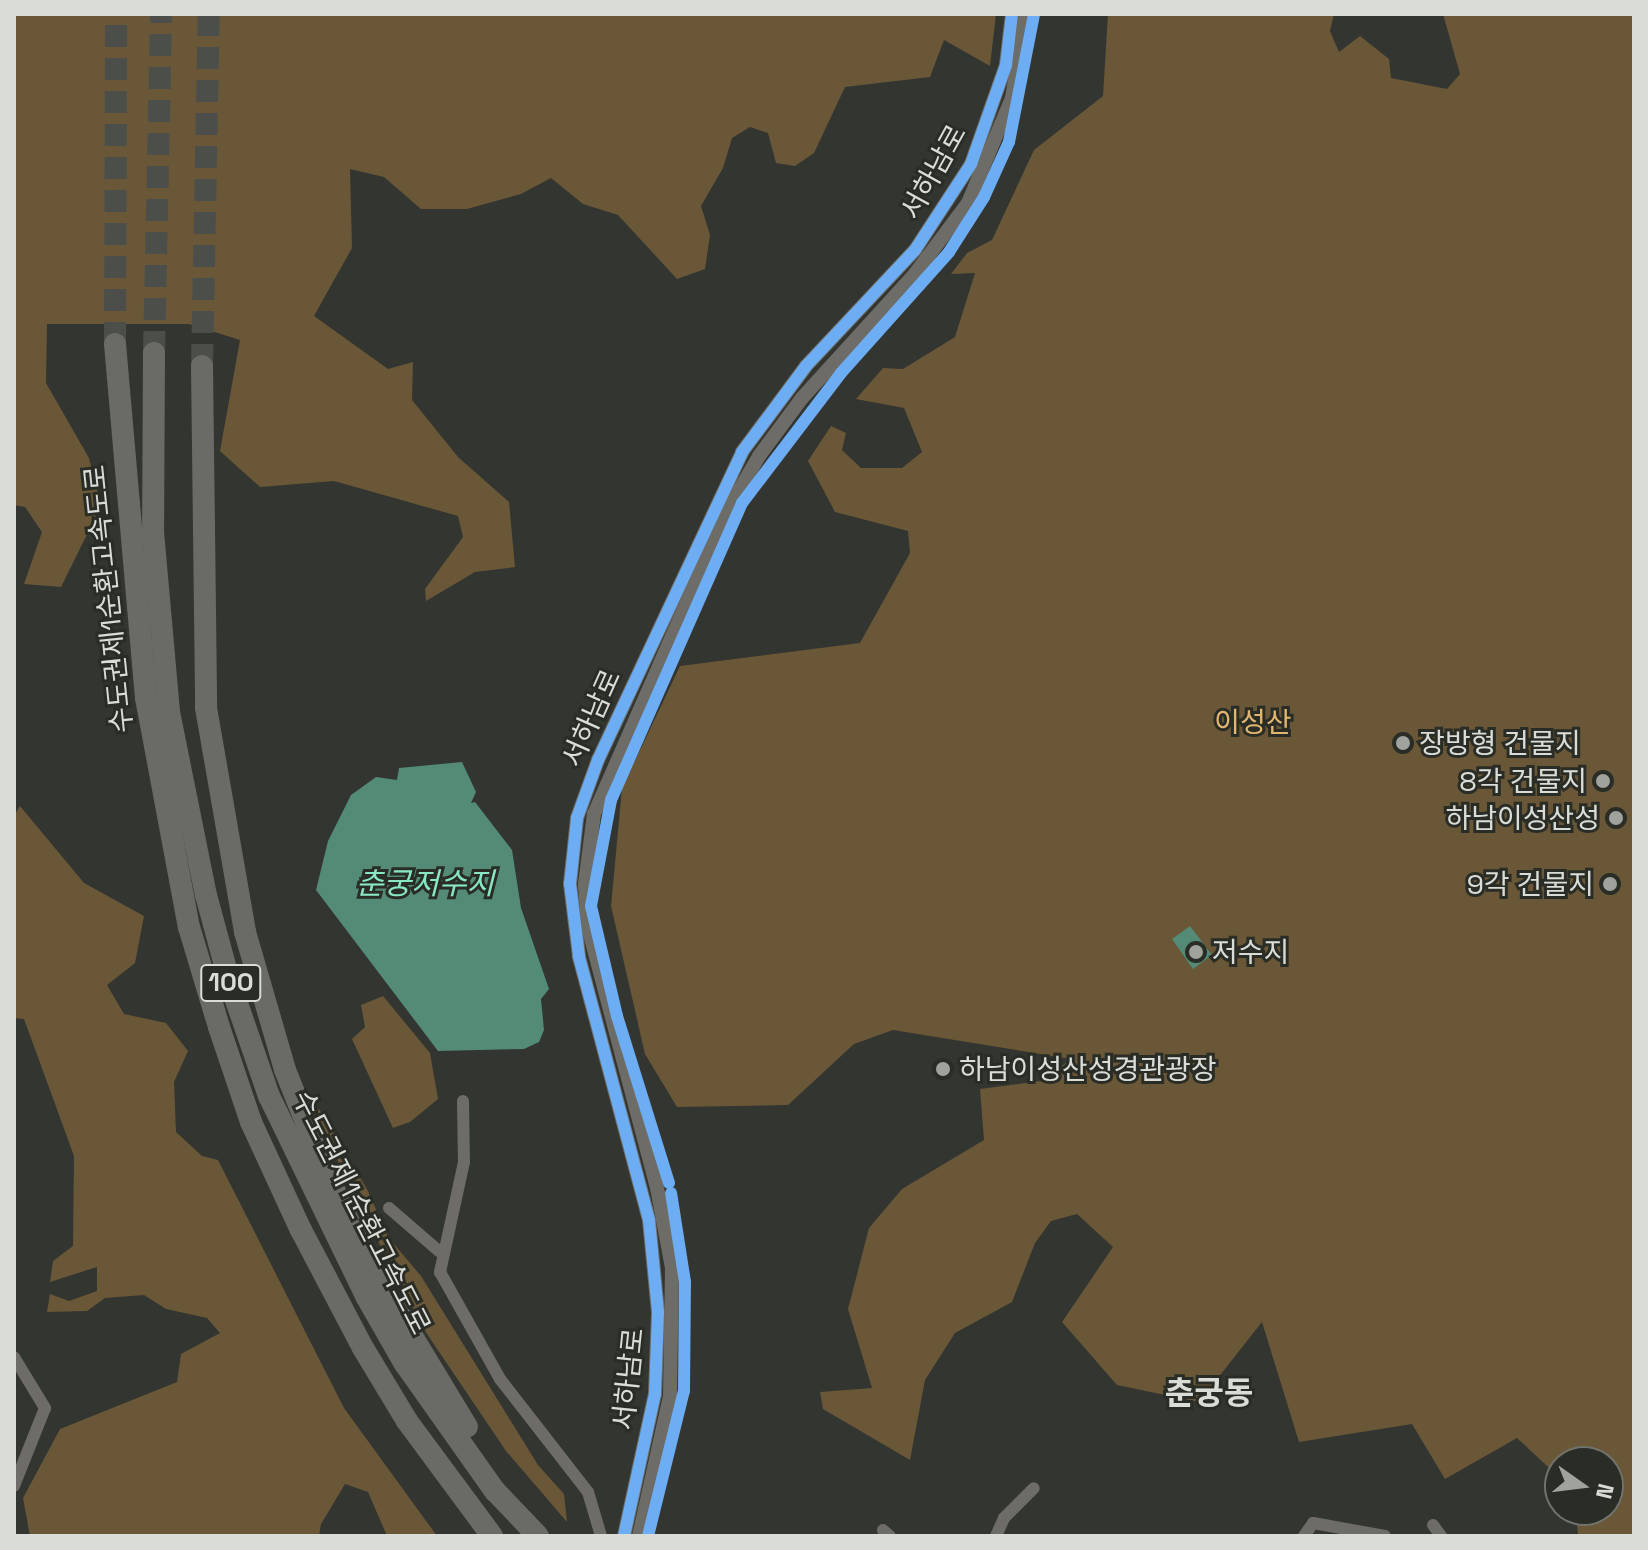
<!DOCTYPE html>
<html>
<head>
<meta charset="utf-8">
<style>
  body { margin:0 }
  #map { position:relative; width:1648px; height:1550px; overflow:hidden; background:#333531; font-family:"Space Grotesk","Noto Sans KR",sans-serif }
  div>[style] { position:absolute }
  .green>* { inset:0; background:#695737 }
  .water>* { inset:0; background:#538b77 }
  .motorway-tunnel>* { height:22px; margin-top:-11px; transform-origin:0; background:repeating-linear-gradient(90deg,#4c4e4a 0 22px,transparent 0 33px) }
  .minor>* { height:12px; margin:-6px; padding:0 6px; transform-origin:6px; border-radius:6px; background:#6d6c66 }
  .tertiary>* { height:14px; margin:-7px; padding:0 7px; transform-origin:7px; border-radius:7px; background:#6d6c66 }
  .motorway>* { height:22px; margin:-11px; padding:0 11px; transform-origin:11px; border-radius:11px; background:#6a6b64 }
  .cycleway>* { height:12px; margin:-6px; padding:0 6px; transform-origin:6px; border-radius:6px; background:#6dadf4 }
  .dots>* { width:22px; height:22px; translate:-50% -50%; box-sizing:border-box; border:4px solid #2a2d25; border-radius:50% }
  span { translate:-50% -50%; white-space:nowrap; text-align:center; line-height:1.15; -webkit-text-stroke:6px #2a2d25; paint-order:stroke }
  .shield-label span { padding:2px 6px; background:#2a2d25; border:2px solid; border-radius:6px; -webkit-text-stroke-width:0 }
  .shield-label { font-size:26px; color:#dadcd7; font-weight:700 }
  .street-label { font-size:28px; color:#dadcd7 }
  .park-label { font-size:28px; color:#e2b66e }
  .poi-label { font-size:28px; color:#dadcd7 }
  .left { translate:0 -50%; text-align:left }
  .right { translate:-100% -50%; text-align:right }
  .water-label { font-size:30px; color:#88e8c5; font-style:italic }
  .quarter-label { font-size:32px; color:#dadcd7; font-weight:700 }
  .frame { position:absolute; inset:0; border:16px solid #dadcd7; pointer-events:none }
  .north { position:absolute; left:1544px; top:1446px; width:80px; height:80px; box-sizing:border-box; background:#2a2d25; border:2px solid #70736c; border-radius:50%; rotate:104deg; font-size:22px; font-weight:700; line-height:32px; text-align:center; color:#dadcd7 }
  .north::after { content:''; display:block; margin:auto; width:28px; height:36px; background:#a0a29d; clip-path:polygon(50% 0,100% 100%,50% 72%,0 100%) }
</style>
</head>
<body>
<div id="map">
  <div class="green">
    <div style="clip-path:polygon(14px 14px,996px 14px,990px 66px,944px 40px,930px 77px,845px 87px,814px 153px,795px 166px,776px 163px,768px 133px,750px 127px,732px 138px,723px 168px,701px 206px,710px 235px,705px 269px,677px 279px,618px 215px,583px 204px,551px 178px,521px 194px,467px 209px,421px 209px,384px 177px,350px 169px,352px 248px,314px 316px,388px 369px,413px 362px,412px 400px,458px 457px,509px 502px,515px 567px,475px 572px,426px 601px,425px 589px,463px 537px,458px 516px,334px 481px,260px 487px,220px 451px,240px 340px,189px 324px,47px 324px,46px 383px,89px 458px,101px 506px,61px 587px,24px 584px,42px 532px,25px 507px,14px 505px)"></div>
    <div style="clip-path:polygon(1108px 14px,1334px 14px,1330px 31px,1339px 52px,1360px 36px,1389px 59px,1391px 78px,1447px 89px,1460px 74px,1443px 14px,1634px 14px,1634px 1536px,1578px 1536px,1576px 1510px,1608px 1510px,1608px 1462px,1560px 1462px,1560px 1478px,1517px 1438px,1445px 1479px,1412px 1424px,1299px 1442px,1262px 1322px,1199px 1402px,1117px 1385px,1062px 1322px,1113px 1247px,1077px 1214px,1051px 1221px,1035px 1243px,1012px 1302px,955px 1333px,925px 1380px,910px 1460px,823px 1409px,820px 1392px,872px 1388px,848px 1309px,869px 1228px,902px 1189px,984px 1140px,980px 1089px,1042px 1081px,1071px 1059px,893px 1030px,854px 1044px,788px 1105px,677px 1107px,645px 1054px,611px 906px,622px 788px,680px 666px,860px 643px,910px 553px,908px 531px,835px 512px,808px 461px,831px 426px,846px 433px,842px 450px,861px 468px,902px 468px,922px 452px,904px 408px,856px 399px,883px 368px,903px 369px,955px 337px,975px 273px,951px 274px,967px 253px,992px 240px,1034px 150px,1103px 96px)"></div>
    <div style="clip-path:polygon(20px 806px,84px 883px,144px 916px,135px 963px,107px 985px,124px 1014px,166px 1023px,188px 1051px,174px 1082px,176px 1132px,202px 1156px,218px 1160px,344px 1408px,437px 1536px,387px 1536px,368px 1492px,345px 1484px,321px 1524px,319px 1536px,30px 1536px,23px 1498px,60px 1429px,177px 1382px,181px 1354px,220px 1333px,207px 1318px,166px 1309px,144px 1295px,105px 1298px,87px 1311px,47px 1312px,50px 1294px,69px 1301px,97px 1291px,97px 1267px,50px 1282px,53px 1261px,73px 1246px,74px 1156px,24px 1019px,14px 1018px,14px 816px)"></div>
    <div style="clip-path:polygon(383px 996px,430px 1053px,438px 1099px,410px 1122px,393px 1128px,352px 1039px,365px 1027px,361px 1005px)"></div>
    <div style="clip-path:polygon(319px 1109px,368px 1191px,388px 1237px,421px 1276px,538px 1465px,564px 1494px,567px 1522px,506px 1451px,427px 1334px,350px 1188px,317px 1114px)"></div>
  </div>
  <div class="water">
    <div style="clip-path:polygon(462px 762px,476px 792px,471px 803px,475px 802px,512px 850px,521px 908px,549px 989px,541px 999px,544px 1030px,539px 1042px,524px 1049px,438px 1051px,316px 890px,328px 841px,351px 795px,376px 777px,397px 780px,399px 768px)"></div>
    <div style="clip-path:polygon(1190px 926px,1212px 955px,1193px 969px,1172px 939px)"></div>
  </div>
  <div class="motorway-tunnel">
    <div style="left:115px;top:344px;width:330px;rotate:-89.8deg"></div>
    <div style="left:154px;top:353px;width:339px;rotate:-88.8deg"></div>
    <div style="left:202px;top:366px;width:352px;rotate:-88.9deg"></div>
  </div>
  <div class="minor">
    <div style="left:463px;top:1101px;width:61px;rotate:89.1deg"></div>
    <div style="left:464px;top:1162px;width:113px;rotate:102.3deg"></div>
    <div style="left:440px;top:1272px;width:123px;rotate:60.7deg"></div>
    <div style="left:500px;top:1379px;width:143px;rotate:52.1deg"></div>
    <div style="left:588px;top:1492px;width:46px;rotate:73.5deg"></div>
    <div style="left:389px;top:1208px;width:67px;rotate:40.8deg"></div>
    <div style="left:14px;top:1357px;width:60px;rotate:58.7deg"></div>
    <div style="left:45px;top:1408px;width:84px;rotate:111.7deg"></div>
    <div style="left:1433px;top:1525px;width:14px;rotate:54deg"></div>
    <div style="left:883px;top:1530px;width:9px;rotate:41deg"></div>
    <div style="left:996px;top:1536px;width:20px;rotate:-66deg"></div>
    <div style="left:1004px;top:1518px;width:42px;rotate:-45deg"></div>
    <div style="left:1304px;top:1536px;width:16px;rotate:-55deg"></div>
    <div style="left:1313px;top:1523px;width:73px;rotate:10.2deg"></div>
  </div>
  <div class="tertiary">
    <div style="left:624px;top:1536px;width:145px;rotate:-77.7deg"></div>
    <div style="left:655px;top:1394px;width:82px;rotate:-87.9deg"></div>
    <div style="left:658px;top:1312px;width:92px;rotate:-95.6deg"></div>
    <div style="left:649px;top:1220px;width:273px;rotate:-104.9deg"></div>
    <div style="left:579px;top:956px;width:73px;rotate:-97.1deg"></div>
    <div style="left:570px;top:884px;width:66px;rotate:-83.9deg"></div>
    <div style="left:577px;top:818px;width:62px;rotate:-70.1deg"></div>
    <div style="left:598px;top:760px;width:340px;rotate:-64.9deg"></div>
    <div style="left:742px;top:452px;width:107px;rotate:-53.3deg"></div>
    <div style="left:806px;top:366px;width:159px;rotate:-46.8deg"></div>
    <div style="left:915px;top:250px;width:103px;rotate:-56.9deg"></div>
    <div style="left:971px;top:164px;width:105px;rotate:-70.5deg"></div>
    <div style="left:1006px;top:65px;width:51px;rotate:-83.3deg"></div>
    <div style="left:639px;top:1536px;width:143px;rotate:-77.5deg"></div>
    <div style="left:670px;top:1396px;width:128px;rotate:-89.1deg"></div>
    <div style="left:672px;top:1268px;width:81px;rotate:-100.6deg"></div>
    <div style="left:657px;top:1188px;width:270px;rotate:-104.8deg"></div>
    <div style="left:588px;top:927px;width:43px;rotate:-94deg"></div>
    <div style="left:585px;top:884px;width:71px;rotate:-82.7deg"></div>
    <div style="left:594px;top:814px;width:329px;rotate:-66.3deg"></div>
    <div style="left:726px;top:513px;width:66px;rotate:-59.9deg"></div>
    <div style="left:759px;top:456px;width:72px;rotate:-53.4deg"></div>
    <div style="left:802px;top:398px;width:166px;rotate:-47.7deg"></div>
    <div style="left:914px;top:275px;width:90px;rotate:-53.1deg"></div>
    <div style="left:968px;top:203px;width:114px;rotate:-67.3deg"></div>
    <div style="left:1012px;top:98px;width:85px;rotate:-80.5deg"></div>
  </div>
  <div class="motorway">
    <div style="left:115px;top:344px;width:355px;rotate:85deg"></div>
    <div style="left:146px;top:698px;width:233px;rotate:79.4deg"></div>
    <div style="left:189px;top:927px;width:104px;rotate:73.3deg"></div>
    <div style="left:219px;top:1027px;width:100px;rotate:71.4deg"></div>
    <div style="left:251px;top:1122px;width:119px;rotate:65.2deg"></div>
    <div style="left:301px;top:1230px;width:133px;rotate:62.3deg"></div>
    <div style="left:363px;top:1348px;width:85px;rotate:58.9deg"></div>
    <div style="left:407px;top:1421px;width:143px;rotate:53.5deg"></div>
    <div style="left:154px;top:353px;width:179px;rotate:90.3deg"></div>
    <div style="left:153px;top:532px;width:181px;rotate:84.9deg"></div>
    <div style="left:169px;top:712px;width:187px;rotate:78.6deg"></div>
    <div style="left:206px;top:895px;width:88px;rotate:74.9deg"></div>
    <div style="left:229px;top:980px;width:123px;rotate:71deg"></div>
    <div style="left:269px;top:1096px;width:222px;rotate:64.1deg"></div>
    <div style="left:366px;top:1296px;width:78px;rotate:60.2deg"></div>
    <div style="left:405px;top:1364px;width:156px;rotate:54.7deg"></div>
    <div style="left:495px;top:1491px;width:62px;rotate:46.3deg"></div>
    <div style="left:202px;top:366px;width:342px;rotate:89.3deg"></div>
    <div style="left:206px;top:708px;width:227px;rotate:80.1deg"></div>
    <div style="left:245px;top:932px;width:144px;rotate:73.8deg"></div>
    <div style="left:285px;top:1070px;width:115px;rotate:68.1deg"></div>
    <div style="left:328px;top:1177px;width:97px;rotate:65deg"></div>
    <div style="left:369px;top:1265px;width:189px;rotate:58.8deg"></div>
  </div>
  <div class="cycleway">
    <div style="left:669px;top:1183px;width:175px;rotate:-107.3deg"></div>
    <div style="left:617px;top:1016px;width:113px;rotate:-103.3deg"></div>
    <div style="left:591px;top:906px;width:108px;rotate:-79.3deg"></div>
    <div style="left:611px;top:800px;width:325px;rotate:-66.2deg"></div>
    <div style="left:742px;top:503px;width:163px;rotate:-52.7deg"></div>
    <div style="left:841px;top:373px;width:162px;rotate:-48.2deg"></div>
    <div style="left:949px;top:252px;width:65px;rotate:-57.5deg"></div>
    <div style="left:984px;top:197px;width:60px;rotate:-65.6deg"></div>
    <div style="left:1009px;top:142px;width:130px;rotate:-78.9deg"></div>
    <div style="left:624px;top:1536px;width:145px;rotate:-77.7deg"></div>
    <div style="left:655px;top:1394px;width:82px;rotate:-87.9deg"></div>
    <div style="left:658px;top:1312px;width:92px;rotate:-95.6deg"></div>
    <div style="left:649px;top:1220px;width:273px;rotate:-104.9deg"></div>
    <div style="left:579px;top:956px;width:73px;rotate:-97.1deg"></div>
    <div style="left:570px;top:884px;width:66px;rotate:-83.9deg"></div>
    <div style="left:577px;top:818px;width:62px;rotate:-70.1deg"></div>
    <div style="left:598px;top:760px;width:340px;rotate:-64.9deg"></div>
    <div style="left:742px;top:452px;width:107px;rotate:-53.3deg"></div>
    <div style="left:806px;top:366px;width:159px;rotate:-46.8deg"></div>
    <div style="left:915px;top:250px;width:103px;rotate:-56.9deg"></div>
    <div style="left:971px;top:164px;width:105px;rotate:-70.5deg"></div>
    <div style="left:1006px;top:65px;width:51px;rotate:-83.3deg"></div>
    <div style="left:648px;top:1536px;width:149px;rotate:-76.1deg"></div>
    <div style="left:684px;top:1391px;width:109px;rotate:-89.5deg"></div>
    <div style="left:685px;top:1282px;width:90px;rotate:-98.9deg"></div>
  </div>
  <div class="dots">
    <div style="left:1403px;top:743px;background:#a0a29d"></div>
    <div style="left:1603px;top:781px;background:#a0a29d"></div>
    <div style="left:1616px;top:818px;background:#a0a29d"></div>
    <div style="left:1610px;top:884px;background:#a0a29d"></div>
    <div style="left:1196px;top:952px;background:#a0a29d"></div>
    <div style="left:943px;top:1069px;background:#a0a29d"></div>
  </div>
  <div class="shield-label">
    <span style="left:231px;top:983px">100</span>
  </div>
  <div class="street-label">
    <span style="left:933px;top:172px;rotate:-61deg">서하남로</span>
    <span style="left:108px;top:599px;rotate:-96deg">수도권제1순환고속도로</span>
    <span style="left:591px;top:718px;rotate:-66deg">서하남로</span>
    <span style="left:362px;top:1212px;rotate:63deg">수도권제1순환고속도로</span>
    <span style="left:628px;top:1379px;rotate:-84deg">서하남로</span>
  </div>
  <div class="park-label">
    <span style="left:1253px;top:722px">이성산</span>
  </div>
  <div class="poi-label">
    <span class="left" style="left:1419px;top:743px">장방형 건물지</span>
    <span class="right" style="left:1587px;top:781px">8각 건물지</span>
    <span class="right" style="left:1600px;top:818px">하남이성산성</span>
    <span class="right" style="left:1594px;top:884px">9각 건물지</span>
    <span class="left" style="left:1212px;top:952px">저수지</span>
    <span class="left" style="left:959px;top:1069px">하남이성산성경관광장</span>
  </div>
  <div class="water-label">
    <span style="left:425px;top:884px">춘궁저수지</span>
  </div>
  <div class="quarter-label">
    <span style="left:1209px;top:1393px">춘궁동</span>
  </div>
  <div class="frame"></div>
  <div class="north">N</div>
</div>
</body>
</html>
